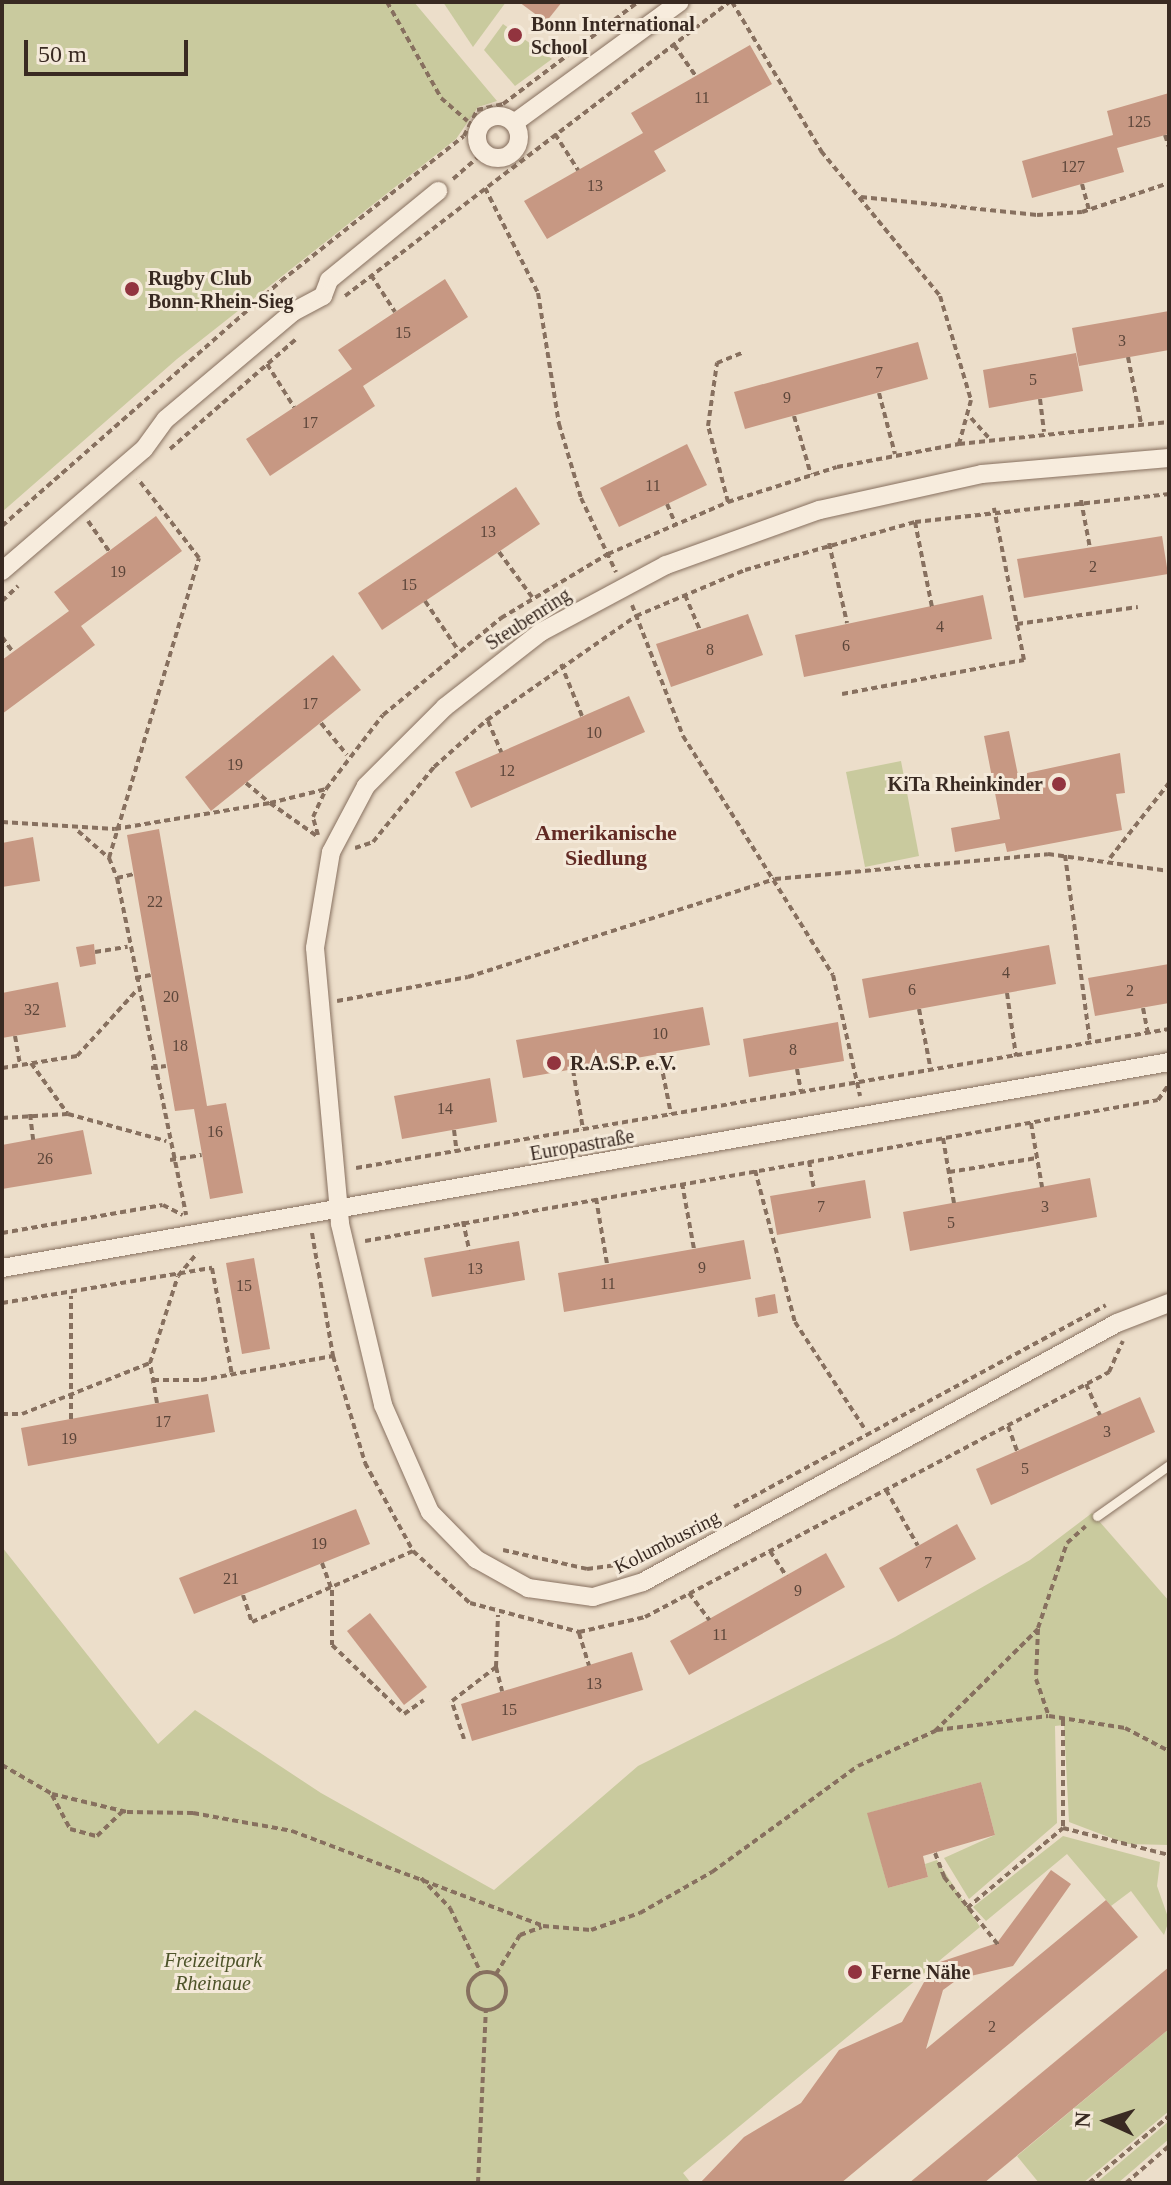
<!DOCTYPE html>
<html>
<head>
<meta charset="utf-8">
<style>
  body { margin:0 }
  #map { position:relative; width:1171px; height:2185px; overflow:hidden; background:#ecdeca; font-family:"Times New Roman",serif }
  div>[style] { position:absolute }
  .green>* { inset:0; background:#c9ca9e }
  .building>* { inset:0; background:#c79883 }
  .path>* { height:4px; margin-top:-2px; transform-origin:0; background:repeating-linear-gradient(90deg,#87705f 0 6px,transparent 0 10px) }
  .path>.ring { margin:-2px; padding:0; box-sizing:content-box; background:none; border:4px solid #87705f; border-radius:50% }
  .roads { filter:drop-shadow(0 0 2px #87705f) drop-shadow(0 0 2px #87705f) }
  .lane>* { height:9px; margin:-4.5px; padding:0 4.5px; transform-origin:4.5px; border-radius:4.5px; background:#f7ecdd }
  .street>* { height:18px; margin:-9px; padding:0 9px; transform-origin:9px; border-radius:9px; background:#f7ecdd }
  .street>.ring { margin:-9px; padding:0; box-sizing:content-box; background:none; border:18px solid #f7ecdd; border-radius:50% }
  .dots>* { width:22px; height:22px; translate:-50% -50%; box-sizing:border-box; border:4px solid #f4e9d9; border-radius:50% }
  span { translate:-50% -50%; white-space:nowrap; text-align:center; line-height:1.15; -webkit-text-stroke:6px #f4e9d9; paint-order:stroke }
  .number-label { font-size:16px; color:#5c463a }
  .number-label span { -webkit-text-stroke-width:0 }
  .poi-label { font-size:20px; color:#392a22; font-weight:700 }
  .left { translate:0 -50%; text-align:left }
  .right { translate:-100% -50%; text-align:right }
  .street-label { font-size:20px; color:#392a22 }
  .park-label { font-size:20px; color:#4e542a; font-style:italic }
  .neighbourhood-label { font-size:22px; color:#622a24; font-weight:700 }
  .frame { position:absolute; inset:0; border:4px solid #392a22; pointer-events:none }
  .north { position:absolute; left:1067px; top:2081px; width:80px; height:80px; -webkit-text-stroke:6px #f4e9d9; paint-order:stroke; rotate:273deg; font-size:22px; font-weight:700; line-height:32px; text-align:center; color:#392a22 }
  .north::after { content:''; display:block; margin:auto; width:28px; height:36px; background:#392a22; clip-path:polygon(50% 0,100% 100%,50% 72%,0 100%) }
  .scale { position:absolute; left:24px; top:40px; width:164px; height:36px; box-sizing:border-box; border:4px solid #392a22; border-top:0; padding-left:10px; font-size:24px; line-height:28px; white-space:nowrap; color:#392a22; -webkit-text-stroke:6px #f4e9d9; paint-order:stroke }
</style>
</head>
<body>
<div id="map">
  <div class="green">
    <div style="clip-path:polygon(2px 2px,414px 2px,497px 101px,478px 107px,456px 139px,177px 359px,2px 512px)"></div>
    <div style="clip-path:polygon(443px 2px,506px 2px,473px 47px)"></div>
    <div style="clip-path:polygon(503px 24px,552px 59px,515px 86px,484px 50px)"></div>
    <div style="clip-path:polygon(901px 761px,919px 856px,865px 867px,846px 772px)"></div>
    <div style="clip-path:polygon(1092px 1513px,1169px 1601px,1169px 1845px,1127px 1844px,1069px 1822px,1064px 1725px,1055px 1726px,1057px 1823px,969px 1899px,944px 1858px,995px 1835px,981px 1782px,868px 1813px,888px 1888px,928px 1877px,925px 1864px,937px 1860px,980px 1927px,683px 2173px,691px 2183px,2px 2183px,2px 1547px,158px 1744px,195px 1710px,321px 1793px,494px 1890px,638px 1766px,895px 1637px,1030px 1560px)"></div>
    <div style="clip-path:polygon(1063px 1836px,1160px 1862px,1157px 1886px,1169px 1920px,1164px 1935px,1131px 1891px,1111px 1906px,1067px 1854px,986px 1921px,973px 1907px)"></div>
    <div style="clip-path:polygon(1169px 2029px,1169px 2111px,1083px 2183px,1039px 2183px,1017px 2156px)"></div>
    <div style="clip-path:polygon(1169px 2121px,1169px 2139px,1118px 2183px,1096px 2183px)"></div>
  </div>
  <div class="building">
    <div style="clip-path:polygon(519px 2px,562px 2px,546px 22px)"></div>
    <div style="clip-path:polygon(750px 45px,772px 84px,654px 151px,666px 171px,547px 239px,524px 201px,643px 133px,631px 113px)"></div>
    <div style="clip-path:polygon(1169px 93px,1169px 134px,1117px 148px,1124px 172px,1032px 198px,1022px 161px,1113px 135px,1107px 111px)"></div>
    <div style="clip-path:polygon(445px 279px,468px 317px,363px 386px,375px 406px,270px 476px,246px 439px,352px 369px,338px 350px)"></div>
    <div style="clip-path:polygon(1169px 311px,1169px 350px,1079px 366px,1072px 328px)"></div>
    <div style="clip-path:polygon(918px 342px,928px 379px,745px 429px,734px 392px)"></div>
    <div style="clip-path:polygon(1076px 353px,1083px 391px,989px 408px,983px 370px)"></div>
    <div style="clip-path:polygon(687px 444px,707px 485px,619px 527px,600px 488px)"></div>
    <div style="clip-path:polygon(516px 487px,540px 524px,382px 630px,358px 593px)"></div>
    <div style="clip-path:polygon(156px 516px,182px 551px,81px 626px,95px 645px,2px 714px,2px 660px,69px 611px,54px 592px)"></div>
    <div style="clip-path:polygon(1162px 536px,1168px 574px,1024px 598px,1017px 559px)"></div>
    <div style="clip-path:polygon(983px 595px,992px 639px,804px 677px,795px 635px)"></div>
    <div style="clip-path:polygon(748px 614px,763px 655px,671px 687px,656px 644px)"></div>
    <div style="clip-path:polygon(333px 655px,361px 690px,211px 811px,185px 777px)"></div>
    <div style="clip-path:polygon(629px 696px,645px 732px,471px 808px,455px 772px)"></div>
    <div style="clip-path:polygon(1009px 731px,1018px 775px,1120px 753px,1125px 793px,1116px 794px,1122px 830px,1007px 852px,1005px 843px,955px 852px,951px 828px,1000px 819px,984px 736px)"></div>
    <div style="clip-path:polygon(159px 829px,207px 1106px,226px 1103px,243px 1193px,210px 1199px,194px 1109px,175px 1111px,127px 835px)"></div>
    <div style="clip-path:polygon(33px 837px,40px 881px,2px 887px,2px 843px)"></div>
    <div style="clip-path:polygon(94px 944px,96px 964px,80px 967px,76px 947px)"></div>
    <div style="clip-path:polygon(1049px 945px,1056px 984px,869px 1018px,862px 979px)"></div>
    <div style="clip-path:polygon(1169px 964px,1169px 1003px,1095px 1016px,1088px 978px)"></div>
    <div style="clip-path:polygon(58px 982px,66px 1027px,2px 1038px,2px 993px)"></div>
    <div style="clip-path:polygon(703px 1007px,710px 1045px,523px 1078px,516px 1040px)"></div>
    <div style="clip-path:polygon(838px 1022px,844px 1061px,749px 1077px,743px 1039px)"></div>
    <div style="clip-path:polygon(490px 1078px,497px 1122px,402px 1139px,394px 1096px)"></div>
    <div style="clip-path:polygon(83px 1130px,92px 1174px,2px 1189px,2px 1145px)"></div>
    <div style="clip-path:polygon(1090px 1178px,1097px 1217px,910px 1251px,903px 1212px)"></div>
    <div style="clip-path:polygon(865px 1180px,871px 1218px,777px 1235px,770px 1196px)"></div>
    <div style="clip-path:polygon(744px 1240px,751px 1279px,564px 1312px,558px 1273px)"></div>
    <div style="clip-path:polygon(519px 1241px,525px 1280px,432px 1297px,424px 1258px)"></div>
    <div style="clip-path:polygon(254px 1258px,270px 1349px,242px 1354px,226px 1263px)"></div>
    <div style="clip-path:polygon(775px 1294px,778px 1313px,758px 1317px,755px 1298px)"></div>
    <div style="clip-path:polygon(208px 1394px,215px 1432px,28px 1466px,21px 1428px)"></div>
    <div style="clip-path:polygon(1140px 1397px,1155px 1432px,991px 1505px,976px 1469px)"></div>
    <div style="clip-path:polygon(356px 1509px,370px 1544px,194px 1614px,179px 1578px)"></div>
    <div style="clip-path:polygon(957px 1524px,976px 1559px,898px 1602px,879px 1568px)"></div>
    <div style="clip-path:polygon(826px 1553px,845px 1587px,689px 1675px,670px 1641px)"></div>
    <div style="clip-path:polygon(370px 1613px,427px 1687px,404px 1705px,347px 1631px)"></div>
    <div style="clip-path:polygon(632px 1652px,643px 1690px,472px 1741px,461px 1704px)"></div>
    <div style="clip-path:polygon(981px 1782px,995px 1835px,923px 1856px,928px 1877px,888px 1888px,867px 1813px)"></div>
    <div style="clip-path:polygon(1051px 1870px,1071px 1884px,1013px 1966px,958px 1979px,943px 1990px,926px 2049px,1106px 1900px,1138px 1937px,841px 2183px,700px 2183px,744px 2137px,801px 2103px,839px 2050px,902px 2022px,934px 1964px,997px 1943px)"></div>
    <div style="clip-path:polygon(1169px 1967px,1169px 2029px,984px 2183px,909px 2183px)"></div>
  </div>
  <div class="path">
    <div style="left:387px;top:2px;width:110px;rotate:60.6deg"></div>
    <div style="left:441px;top:98px;width:35px;rotate:41deg"></div>
    <div style="left:732px;top:2px;width:174px;rotate:59.1deg"></div>
    <div style="left:821px;top:151px;width:188px;rotate:50.6deg"></div>
    <div style="left:940px;top:296px;width:109px;rotate:73.4deg"></div>
    <div style="left:971px;top:400px;width:46px;rotate:105.3deg"></div>
    <div style="left:674px;top:45px;width:39px;rotate:55deg"></div>
    <div style="left:555px;top:134px;width:43px;rotate:57.4deg"></div>
    <div style="left:1165px;top:135px;width:13px;rotate:72deg"></div>
    <div style="left:453px;top:179px;width:41px;rotate:-41.1deg"></div>
    <div style="left:1082px;top:184px;width:27px;rotate:75deg"></div>
    <div style="left:485px;top:188px;width:118px;rotate:63.2deg"></div>
    <div style="left:538px;top:293px;width:133px;rotate:80.9deg"></div>
    <div style="left:559px;top:424px;width:77px;rotate:73.4deg"></div>
    <div style="left:581px;top:498px;width:82px;rotate:64.7deg"></div>
    <div style="left:861px;top:197px;width:177px;rotate:5.8deg"></div>
    <div style="left:1037px;top:215px;width:45px;rotate:-3.8deg"></div>
    <div style="left:1082px;top:212px;width:92px;rotate:-18.4deg"></div>
    <div style="left:371px;top:275px;width:44px;rotate:57deg"></div>
    <div style="left:345px;top:296px;width:484px;rotate:-37.4deg"></div>
    <div style="left:1128px;top:357px;width:67px;rotate:78.9deg"></div>
    <div style="left:267px;top:364px;width:51px;rotate:57.9deg"></div>
    <div style="left:879px;top:393px;width:63px;rotate:75.3deg"></div>
    <div style="left:1040px;top:399px;width:33px;rotate:83deg"></div>
    <div style="left:794px;top:416px;width:61px;rotate:73.9deg"></div>
    <div style="left:971px;top:418px;width:30px;rotate:48deg"></div>
    <div style="left:170px;top:449px;width:167px;rotate:-41.1deg"></div>
    <div style="left:1081px;top:500px;width:49px;rotate:79.4deg"></div>
    <div style="left:728px;top:502px;width:79px;rotate:-104.7deg"></div>
    <div style="left:708px;top:426px;width:64px;rotate:-81.9deg"></div>
    <div style="left:717px;top:363px;width:29px;rotate:-22deg"></div>
    <div style="left:667px;top:504px;width:23px;rotate:67deg"></div>
    <div style="left:88px;top:521px;width:37px;rotate:55deg"></div>
    <div style="left:915px;top:522px;width:87px;rotate:78.7deg"></div>
    <div style="left:2px;top:526px;width:371px;rotate:-41.3deg"></div>
    <div style="left:281px;top:281px;width:233px;rotate:-38.4deg"></div>
    <div style="left:464px;top:136px;width:29px;rotate:-63deg"></div>
    <div style="left:477px;top:110px;width:27px;rotate:-13deg"></div>
    <div style="left:503px;top:104px;width:169px;rotate:-37.1deg"></div>
    <div style="left:829px;top:543px;width:82px;rotate:77.3deg"></div>
    <div style="left:499px;top:552px;width:56px;rotate:53.7deg"></div>
    <div style="left:685px;top:595px;width:38px;rotate:67deg"></div>
    <div style="left:2px;top:601px;width:22px;rotate:-43deg"></div>
    <div style="left:425px;top:601px;width:59px;rotate:56deg"></div>
    <div style="left:632px;top:605px;width:141px;rotate:68.7deg"></div>
    <div style="left:683px;top:736px;width:282px;rotate:57.9deg"></div>
    <div style="left:833px;top:975px;width:124px;rotate:77.4deg"></div>
    <div style="left:1017px;top:624px;width:122px;rotate:-8deg"></div>
    <div style="left:2px;top:637px;width:19px;rotate:54deg"></div>
    <div style="left:561px;top:664px;width:56px;rotate:68deg"></div>
    <div style="left:842px;top:694px;width:185px;rotate:-10.6deg"></div>
    <div style="left:1024px;top:660px;width:155px;rotate:-101.2deg"></div>
    <div style="left:488px;top:721px;width:34px;rotate:67deg"></div>
    <div style="left:321px;top:723px;width:41px;rotate:50.9deg"></div>
    <div style="left:246px;top:783px;width:31px;rotate:40deg"></div>
    <div style="left:270px;top:803px;width:58px;rotate:-14deg"></div>
    <div style="left:2px;top:822px;width:113px;rotate:3.5deg"></div>
    <div style="left:115px;top:829px;width:157px;rotate:-9.5deg"></div>
    <div style="left:270px;top:803px;width:57px;rotate:35.1deg"></div>
    <div style="left:78px;top:831px;width:41px;rotate:41.1deg"></div>
    <div style="left:109px;top:858px;width:22px;rotate:68deg"></div>
    <div style="left:117px;top:878px;width:344px;rotate:78.4deg"></div>
    <div style="left:318px;top:835px;width:19px;rotate:-106deg"></div>
    <div style="left:313px;top:817px;width:31px;rotate:-65deg"></div>
    <div style="left:326px;top:789px;width:93px;rotate:-52.4deg"></div>
    <div style="left:383px;top:715px;width:153px;rotate:-39.4deg"></div>
    <div style="left:501px;top:618px;width:125px;rotate:-30.9deg"></div>
    <div style="left:608px;top:554px;width:131px;rotate:-23.4deg"></div>
    <div style="left:728px;top:502px;width:114px;rotate:-17.8deg"></div>
    <div style="left:837px;top:467px;width:124px;rotate:-10.7deg"></div>
    <div style="left:959px;top:444px;width:211px;rotate:-6deg"></div>
    <div style="left:355px;top:848px;width:19px;rotate:-18deg"></div>
    <div style="left:373px;top:842px;width:97px;rotate:-50.9deg"></div>
    <div style="left:434px;top:767px;width:71px;rotate:-41.6deg"></div>
    <div style="left:487px;top:720px;width:182px;rotate:-34.9deg"></div>
    <div style="left:636px;top:616px;width:118px;rotate:-22.9deg"></div>
    <div style="left:745px;top:570px;width:177px;rotate:-15.8deg"></div>
    <div style="left:915px;top:522px;width:256px;rotate:-6.3deg"></div>
    <div style="left:1065px;top:855px;width:190px;rotate:82.4deg"></div>
    <div style="left:109px;top:858px;width:313px;rotate:-73.3deg"></div>
    <div style="left:199px;top:558px;width:100px;rotate:-127.7deg"></div>
    <div style="left:1110px;top:858px;width:95px;rotate:-51.8deg"></div>
    <div style="left:117px;top:878px;width:17px;rotate:-13deg"></div>
    <div style="left:95px;top:952px;width:33px;rotate:-9deg"></div>
    <div style="left:135px;top:978px;width:16px;rotate:-11deg"></div>
    <div style="left:1007px;top:993px;width:64px;rotate:81.9deg"></div>
    <div style="left:337px;top:1001px;width:133px;rotate:-10.4deg"></div>
    <div style="left:468px;top:977px;width:322px;rotate:-17.7deg"></div>
    <div style="left:775px;top:879px;width:274px;rotate:-5.2deg"></div>
    <div style="left:1048px;top:854px;width:122px;rotate:8deg"></div>
    <div style="left:1143px;top:1008px;width:25px;rotate:79deg"></div>
    <div style="left:919px;top:1009px;width:63px;rotate:79deg"></div>
    <div style="left:15px;top:1036px;width:29px;rotate:80deg"></div>
    <div style="left:659px;top:1054px;width:61px;rotate:78.7deg"></div>
    <div style="left:31px;top:1063px;width:62px;rotate:54.2deg"></div>
    <div style="left:2px;top:1068px;width:76px;rotate:-9.1deg"></div>
    <div style="left:77px;top:1056px;width:89px;rotate:-47.7deg"></div>
    <div style="left:151px;top:1068px;width:15px;rotate:-8deg"></div>
    <div style="left:797px;top:1069px;width:23px;rotate:80deg"></div>
    <div style="left:573px;top:1070px;width:60px;rotate:80.4deg"></div>
    <div style="left:30px;top:1114px;width:26px;rotate:83deg"></div>
    <div style="left:2px;top:1118px;width:66px;rotate:-3.5deg"></div>
    <div style="left:68px;top:1114px;width:102px;rotate:15.4deg"></div>
    <div style="left:1031px;top:1123px;width:65px;rotate:80.2deg"></div>
    <div style="left:454px;top:1130px;width:23px;rotate:83deg"></div>
    <div style="left:943px;top:1138px;width:66px;rotate:80.4deg"></div>
    <div style="left:170px;top:1160px;width:32px;rotate:-9deg"></div>
    <div style="left:809px;top:1161px;width:28px;rotate:80deg"></div>
    <div style="left:356px;top:1168px;width:825px;rotate:-9.7deg"></div>
    <div style="left:755px;top:1170px;width:157px;rotate:75.3deg"></div>
    <div style="left:795px;top:1322px;width:130px;rotate:56.9deg"></div>
    <div style="left:949px;top:1172px;width:89px;rotate:-9deg"></div>
    <div style="left:682px;top:1183px;width:67px;rotate:79.7deg"></div>
    <div style="left:596px;top:1198px;width:67px;rotate:80.5deg"></div>
    <div style="left:463px;top:1221px;width:30px;rotate:78deg"></div>
    <div style="left:2px;top:1233px;width:163px;rotate:-9.9deg"></div>
    <div style="left:163px;top:1205px;width:22px;rotate:27deg"></div>
    <div style="left:312px;top:1233px;width:125px;rotate:80.3deg"></div>
    <div style="left:333px;top:1356px;width:112px;rotate:73.3deg"></div>
    <div style="left:365px;top:1463px;width:100px;rotate:61.4deg"></div>
    <div style="left:413px;top:1551px;width:77px;rotate:42.4deg"></div>
    <div style="left:470px;top:1603px;width:113px;rotate:14.9deg"></div>
    <div style="left:579px;top:1632px;width:68px;rotate:-12.8deg"></div>
    <div style="left:645px;top:1617px;width:525px;rotate:-27.83deg"></div>
    <div style="left:1109px;top:1372px;width:34px;rotate:-66deg"></div>
    <div style="left:365px;top:1241px;width:805px;rotate:-10.08deg"></div>
    <div style="left:1158px;top:1100px;width:19px;rotate:-55deg"></div>
    <div style="left:2px;top:1303px;width:213px;rotate:-9.5deg"></div>
    <div style="left:212px;top:1268px;width:109px;rotate:79.4deg"></div>
    <div style="left:153px;top:1380px;width:48px"></div>
    <div style="left:201px;top:1380px;width:134px;rotate:-10.3deg"></div>
    <div style="left:1086px;top:1384px;width:34px;rotate:66deg"></div>
    <div style="left:157px;top:1403px;width:41px;rotate:-99.9deg"></div>
    <div style="left:150px;top:1363px;width:91px;rotate:-72.2deg"></div>
    <div style="left:178px;top:1276px;width:30px;rotate:-50deg"></div>
    <div style="left:2px;top:1414px;width:20px"></div>
    <div style="left:22px;top:1414px;width:138px;rotate:-21.7deg"></div>
    <div style="left:71px;top:1419px;width:123px;rotate:-90deg"></div>
    <div style="left:1008px;top:1426px;width:27px;rotate:70deg"></div>
    <div style="left:886px;top:1490px;width:64px;rotate:60.3deg"></div>
    <div style="left:734px;top:1507px;width:423px;rotate:-28.5deg"></div>
    <div style="left:503px;top:1550px;width:86px;rotate:12.7deg"></div>
    <div style="left:587px;top:1569px;width:45px;rotate:-7.6deg"></div>
    <div style="left:770px;top:1551px;width:30px;rotate:57deg"></div>
    <div style="left:322px;top:1563px;width:29px;rotate:70deg"></div>
    <div style="left:332px;top:1590px;width:55px;rotate:90deg"></div>
    <div style="left:332px;top:1645px;width:100px;rotate:43.8deg"></div>
    <div style="left:404px;top:1714px;width:24px;rotate:-35deg"></div>
    <div style="left:689px;top:1593px;width:34px;rotate:53deg"></div>
    <div style="left:243px;top:1595px;width:28px;rotate:72deg"></div>
    <div style="left:252px;top:1622px;width:176px;rotate:-23.8deg"></div>
    <div style="left:1038px;top:1628px;width:90px;rotate:-71.2deg"></div>
    <div style="left:1067px;top:1543px;width:25px;rotate:-42deg"></div>
    <div style="left:579px;top:1633px;width:34px;rotate:73deg"></div>
    <div style="left:496px;top:1667px;width:25px;rotate:76deg"></div>
    <div style="left:1063px;top:1720px;width:108px;rotate:90deg"></div>
    <div style="left:1063px;top:1828px;width:109px;rotate:14.3deg"></div>
    <div style="left:937px;top:1730px;width:112px;rotate:-7.2deg"></div>
    <div style="left:464px;top:1739px;width:40px;rotate:-108deg"></div>
    <div style="left:452px;top:1701px;width:56px;rotate:-37.7deg"></div>
    <div style="left:496px;top:1667px;width:52px;rotate:-87.8deg"></div>
    <div style="left:2px;top:1765px;width:58px;rotate:30.1deg"></div>
    <div style="left:52px;top:1794px;width:77px;rotate:13.5deg"></div>
    <div style="left:127px;top:1812px;width:66px;rotate:0.9deg"></div>
    <div style="left:193px;top:1813px;width:101px;rotate:10.3deg"></div>
    <div style="left:292px;top:1831px;width:268px;rotate:20.7deg"></div>
    <div style="left:543px;top:1926px;width:48px;rotate:4.8deg"></div>
    <div style="left:591px;top:1930px;width:52px;rotate:-19.1deg"></div>
    <div style="left:640px;top:1913px;width:83px;rotate:-29.7deg"></div>
    <div style="left:712px;top:1872px;width:180px;rotate:-36deg"></div>
    <div style="left:858px;top:1766px;width:85px;rotate:-24.4deg"></div>
    <div style="left:935px;top:1731px;width:145px;rotate:-44.7deg"></div>
    <div style="left:1038px;top:1629px;width:50px;rotate:92.3deg"></div>
    <div style="left:1036px;top:1679px;width:39px;rotate:71deg"></div>
    <div style="left:1049px;top:1716px;width:77px;rotate:9deg"></div>
    <div style="left:1125px;top:1728px;width:50px;rotate:27.6deg"></div>
    <div style="left:52px;top:1795px;width:38px;rotate:62deg"></div>
    <div style="left:70px;top:1829px;width:28px;rotate:15deg"></div>
    <div style="left:97px;top:1836px;width:36px;rotate:-44deg"></div>
    <div style="left:935px;top:1853px;width:26px;rotate:69deg"></div>
    <div style="left:944px;top:1877px;width:88px;rotate:51.4deg"></div>
    <div style="left:421px;top:1878px;width:42px;rotate:46deg"></div>
    <div style="left:450px;top:1908px;width:72px;rotate:64.5deg"></div>
    <div style="left:967px;top:1908px;width:125px;rotate:-39.8deg"></div>
    <div class="ring" style="left:468px;top:1972px;width:34px;height:34px"></div>
    <div style="left:496px;top:1974px;width:46px;rotate:-58.4deg"></div>
    <div style="left:520px;top:1935px;width:23px;rotate:-20deg"></div>
    <div style="left:478px;top:2183px;width:174px;rotate:-87.4deg"></div>
    <div style="left:1089px;top:2183px;width:104px;rotate:-39.9deg"></div>
    <div style="left:1126px;top:2183px;width:57px;rotate:-40.7deg"></div>
  </div>
  <div class="roads">
    <div class="lane">
      <div style="left:1097px;top:1516px;width:88px;rotate:-35.3deg"></div>
    </div>
    <div class="street">
      <div class="ring" style="left:477px;top:116px;width:24px;height:24px"></div>
      <div style="left:514px;top:123px;width:205px;rotate:-36.1deg"></div>
      <div style="left:1169px;top:458px;width:188px;rotate:175.1deg"></div>
      <div style="left:982px;top:474px;width:167px;rotate:167.5deg"></div>
      <div style="left:819px;top:510px;width:163px;rotate:160.2deg"></div>
      <div style="left:666px;top:565px;width:142px;rotate:151.8deg"></div>
      <div style="left:541px;top:632px;width:122px;rotate:142deg"></div>
      <div style="left:445px;top:707px;width:112px;rotate:135deg"></div>
      <div style="left:366px;top:786px;width:75px;rotate:117.9deg"></div>
      <div style="left:331px;top:852px;width:97px;rotate:99.5deg"></div>
      <div style="left:315px;top:948px;width:277px;rotate:84.8deg"></div>
      <div style="left:340px;top:1224px;width:186px;rotate:76.6deg"></div>
      <div style="left:383px;top:1405px;width:117px;rotate:66.3deg"></div>
      <div style="left:430px;top:1512px;width:66px;rotate:45.6deg"></div>
      <div style="left:476px;top:1559px;width:60px;rotate:29.1deg"></div>
      <div style="left:528px;top:1588px;width:66px;rotate:7.9deg"></div>
      <div style="left:593px;top:1597px;width:52px;rotate:-16.7deg"></div>
      <div style="left:643px;top:1582px;width:540px;rotate:-28.65deg"></div>
      <div style="left:1117px;top:1323px;width:56px;rotate:-21deg"></div>
      <div style="left:2px;top:571px;width:187px;rotate:-40.7deg"></div>
      <div style="left:144px;top:449px;width:37px;rotate:-54deg"></div>
      <div style="left:166px;top:419px;width:166px;rotate:-40.1deg"></div>
      <div style="left:293px;top:312px;width:34px;rotate:-28deg"></div>
      <div style="left:323px;top:296px;width:17px;rotate:-69deg"></div>
      <div style="left:329px;top:280px;width:141px;rotate:-39.2deg"></div>
      <div style="left:2px;top:1268px;width:1185px;rotate:-10.01deg"></div>
    </div>
  </div>
  <div class="dots">
    <div style="left:515px;top:35px;background:#92343f"></div>
    <div style="left:132px;top:289px;background:#92343f"></div>
    <div style="left:1059px;top:784px;background:#92343f"></div>
    <div style="left:554px;top:1063px;background:#92343f"></div>
    <div style="left:855px;top:1972px;background:#92343f"></div>
  </div>
  <div class="number-label">
    <span style="left:702px;top:98px">11</span>
    <span style="left:1139px;top:122px">125</span>
    <span style="left:1073px;top:167px">127</span>
    <span style="left:595px;top:186px">13</span>
    <span style="left:403px;top:333px">15</span>
    <span style="left:1122px;top:341px">3</span>
    <span style="left:879px;top:373px">7</span>
    <span style="left:1033px;top:380px">5</span>
    <span style="left:787px;top:398px">9</span>
    <span style="left:310px;top:423px">17</span>
    <span style="left:653px;top:486px">11</span>
    <span style="left:488px;top:532px">13</span>
    <span style="left:1093px;top:567px">2</span>
    <span style="left:118px;top:572px">19</span>
    <span style="left:409px;top:585px">15</span>
    <span style="left:940px;top:627px">4</span>
    <span style="left:846px;top:646px">6</span>
    <span style="left:710px;top:650px">8</span>
    <span style="left:310px;top:704px">17</span>
    <span style="left:594px;top:733px">10</span>
    <span style="left:235px;top:765px">19</span>
    <span style="left:507px;top:771px">12</span>
    <span style="left:155px;top:902px">22</span>
    <span style="left:1006px;top:973px">4</span>
    <span style="left:912px;top:990px">6</span>
    <span style="left:1130px;top:991px">2</span>
    <span style="left:171px;top:997px">20</span>
    <span style="left:32px;top:1010px">32</span>
    <span style="left:660px;top:1034px">10</span>
    <span style="left:180px;top:1046px">18</span>
    <span style="left:793px;top:1050px">8</span>
    <span style="left:445px;top:1109px">14</span>
    <span style="left:215px;top:1132px">16</span>
    <span style="left:45px;top:1159px">26</span>
    <span style="left:821px;top:1207px">7</span>
    <span style="left:1045px;top:1207px">3</span>
    <span style="left:951px;top:1223px">5</span>
    <span style="left:702px;top:1268px">9</span>
    <span style="left:475px;top:1269px">13</span>
    <span style="left:608px;top:1284px">11</span>
    <span style="left:244px;top:1286px">15</span>
    <span style="left:163px;top:1422px">17</span>
    <span style="left:1107px;top:1432px">3</span>
    <span style="left:69px;top:1439px">19</span>
    <span style="left:1025px;top:1469px">5</span>
    <span style="left:319px;top:1544px">19</span>
    <span style="left:928px;top:1563px">7</span>
    <span style="left:231px;top:1579px">21</span>
    <span style="left:798px;top:1591px">9</span>
    <span style="left:720px;top:1635px">11</span>
    <span style="left:594px;top:1684px">13</span>
    <span style="left:509px;top:1710px">15</span>
    <span style="left:992px;top:2027px">2</span>
  </div>
  <div class="poi-label">
    <span class="left" style="left:531px;top:36px">Bonn International<br>School</span>
    <span class="left" style="left:148px;top:290px">Rugby Club<br>Bonn-Rhein-Sieg</span>
    <span class="right" style="left:1043px;top:784px">KiTa Rheinkinder</span>
    <span class="left" style="left:570px;top:1063px">R.A.S.P. e.V.</span>
    <span class="left" style="left:871px;top:1972px">Ferne Nähe</span>
  </div>
  <div class="street-label">
    <span style="left:528px;top:619px;rotate:-33deg">Steubenring</span>
    <span style="left:582px;top:1145px;rotate:-10deg">Europastraße</span>
    <span style="left:667px;top:1542px;rotate:-27deg">Kolumbusring</span>
  </div>
  <div class="park-label">
    <span style="left:213px;top:1972px">Freizeitpark<br>Rheinaue</span>
  </div>
  <div class="neighbourhood-label">
    <span style="left:606px;top:845px">Amerikanische<br>Siedlung</span>
  </div>
  <div class="frame"></div>
  <div class="north">N</div>
  <div class="scale">50 m</div>
</div>
</body>
</html>
